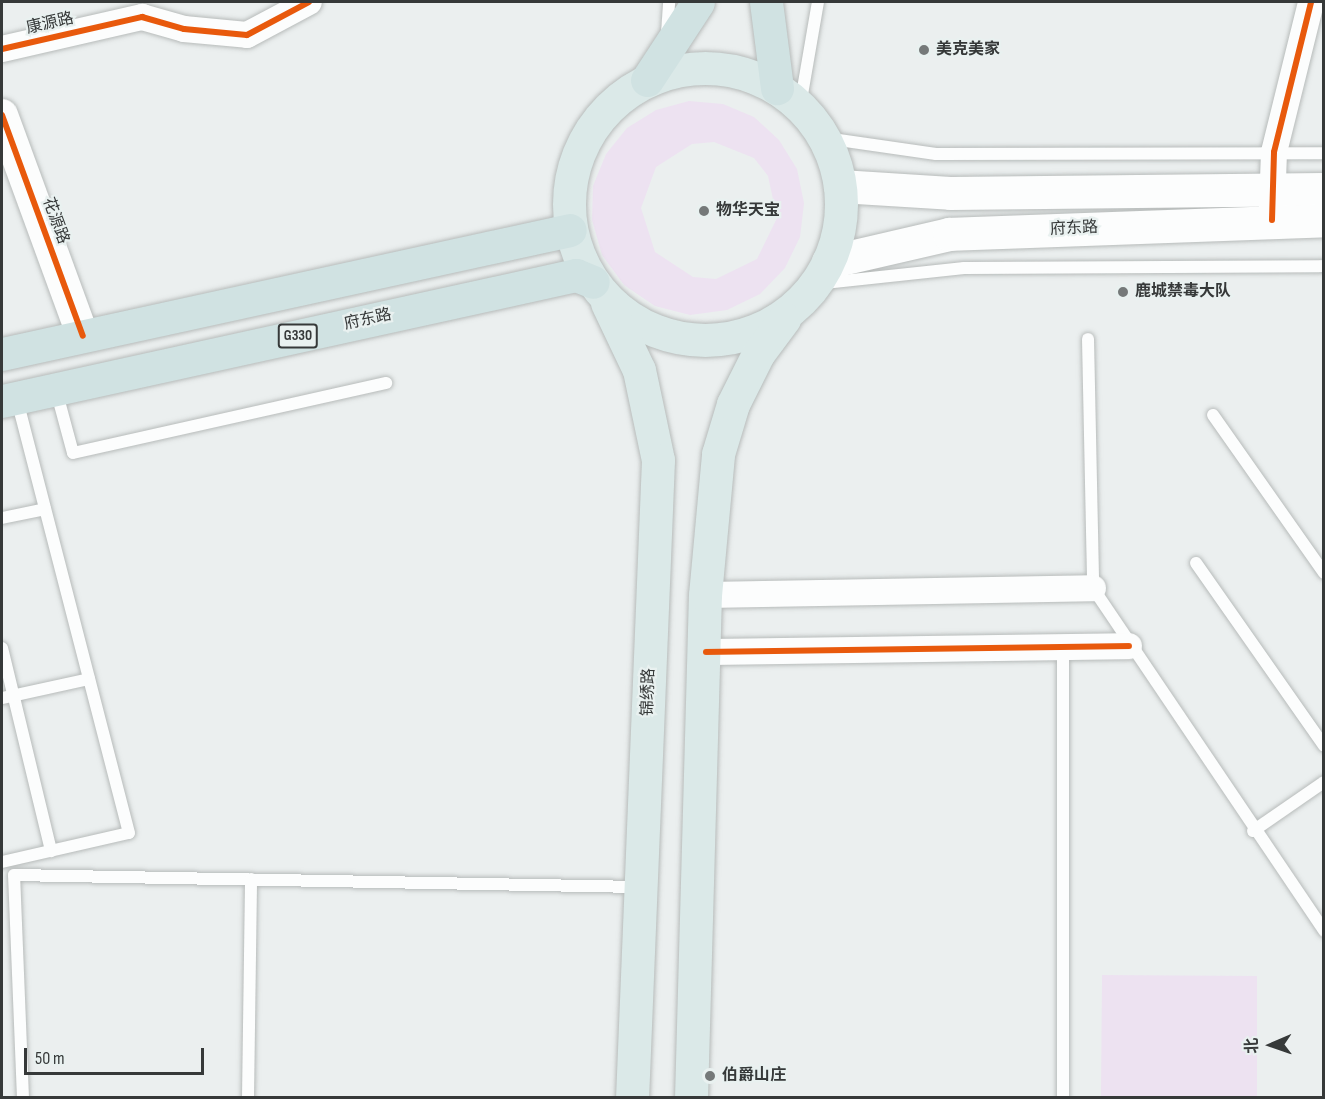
<!DOCTYPE html>
<html>
<head>
<meta charset="utf-8">
<style>
  body { margin:0 }
  #map { position:relative; width:1325px; height:1099px; overflow:hidden; background:#ebefef; font-family:"Sofia Sans Condensed","Noto Sans SC",sans-serif }
  div>[style] { position:absolute }
  .green>* { inset:0; background:#ede2f1 }
  .roads { filter:drop-shadow(0 0 2px #b7bbba) drop-shadow(0 0 2px #b7bbba) }
  .service>* { height:12px; margin:-6px; padding:0 6px; transform-origin:6px; border-radius:6px; background:#fcfdfd }
  .minor>* { height:26px; margin:-13px; padding:0 13px; transform-origin:13px; border-radius:13px; background:#fcfdfd }
  .tertiary>* { height:32px; margin:-16px; padding:0 16px; transform-origin:16px; border-radius:16px; background:#fcfdfd }
  .secondary>* { height:33px; margin:-16.5px; padding:0 16.5px; transform-origin:16.5px; border-radius:16.5px; background:#fcfdfd }
  .primary>* { height:33px; margin:-16.5px; padding:0 16.5px; transform-origin:16.5px; border-radius:16.5px; background:#dbe9e8 }
  .primary>.ring { margin:-16.5px; padding:0; box-sizing:content-box; background:none; border:33px solid #dbe9e8; border-radius:50% }
  .trunk>* { height:33px; margin:-16.5px; padding:0 16.5px; transform-origin:16.5px; border-radius:16.5px; background:#d0e2e2 }
  .cycleway>* { height:6px; margin:-3px; padding:0 3px; transform-origin:3px; border-radius:3px; background:#e8590c }
  .dots>* { width:16px; height:16px; translate:-50% -50%; box-sizing:border-box; border:3px solid #e9f1f0; border-radius:50% }
  span { translate:-50% -50%; white-space:nowrap; text-align:center; line-height:1.15; -webkit-text-stroke:4.5px #e9f1f0; paint-order:stroke }
  .shield-label span { padding:2px 4px; background:#e9f1f0; border:2px solid; border-radius:4px; -webkit-text-stroke-width:0 }
  .shield-label { font-size:15px; color:#363939; font-weight:700 }
  .street-label { font-size:16px; color:#363939 }
  .poi-label { font-size:16px; color:#363939; font-weight:700 }
  .left { translate:0 -50%; text-align:left }
  .frame { position:absolute; inset:0; border:3px solid #363939; pointer-events:none }
  .north { position:absolute; left:1241px; top:1015px; width:60px; height:60px; -webkit-text-stroke:4px #e9f1f0; paint-order:stroke; rotate:268deg; font-size:16px; font-weight:700; line-height:24px; text-align:center; color:#363939 }
  .north::after { content:''; display:block; margin:auto; width:21px; height:27px; background:#363939; clip-path:polygon(50% 0,100% 100%,50% 72%,0 100%) }
  .scale { position:absolute; left:24px; top:1048px; width:180px; height:27px; box-sizing:border-box; border:3px solid #363939; border-top:0; padding-left:8px; font-size:18px; line-height:21px; white-space:nowrap; color:#363939; -webkit-text-stroke:4px #e9f1f0; paint-order:stroke }
</style>
</head>
<body>
<div id="map">
  <div class="green">
    <div style="clip-path:polygon(evenodd,689px 101px,723px 104px,754px 117px,779px 140px,797px 169px,804px 203px,800px 237px,785px 268px,760px 294px,727px 310px,690px 315px,655px 306px,624px 285px,602px 255px,592px 220px,593px 186px,606px 154px,627px 128px,656px 110px,689px 101px,714px 142px,754px 158px,768px 176px,777px 218px,757px 259px,716px 279px,693px 277px,655px 252px,641px 208px,656px 167px,692px 144px,714px 142px)"></div>
    <div style="clip-path:polygon(1102px 975px,1257px 976px,1257px 1097px,1101px 1097px)"></div>
  </div>
  <div class="roads">
    <div class="service">
      <div style="left:667px;top:33px;width:31px;rotate:-86deg"></div>
      <div style="left:800px;top:106px;width:106px;rotate:-80.2deg"></div>
      <div style="left:825px;top:138px;width:112px;rotate:8.2deg"></div>
      <div style="left:936px;top:154px;width:388px;rotate:-0.1deg"></div>
      <div style="left:815px;top:284px;width:150px;rotate:-6.1deg"></div>
      <div style="left:964px;top:268px;width:360px;rotate:-0.3deg"></div>
      <div style="left:1088px;top:339px;width:249px;rotate:88.8deg"></div>
      <div style="left:1093px;top:588px;width:414px;rotate:56deg"></div>
      <div style="left:56px;top:390px;width:65px;rotate:74.9deg"></div>
      <div style="left:73px;top:453px;width:321px;rotate:-12.6deg"></div>
      <div style="left:1213px;top:415px;width:193px;rotate:54.9deg"></div>
      <div style="left:2px;top:518px;width:44px;rotate:-11.8deg"></div>
      <div style="left:1196px;top:563px;width:223px;rotate:55deg"></div>
      <div style="left:2px;top:648px;width:209px;rotate:76.4deg"></div>
      <div style="left:2px;top:698px;width:89px;rotate:-12.3deg"></div>
      <div style="left:1253px;top:831px;width:86px;rotate:-34.6deg"></div>
      <div style="left:2px;top:862px;width:130px;rotate:-12.9deg"></div>
      <div style="left:129px;top:833px;width:447px;rotate:-104.5deg"></div>
      <div style="left:23px;top:1098px;width:223px;rotate:-92.3deg"></div>
      <div style="left:14px;top:875px;width:625px;rotate:1.1deg"></div>
      <div style="left:248px;top:1098px;width:219px;rotate:-89.2deg"></div>
      <div style="left:1063px;top:1098px;width:451px;rotate:-90deg"></div>
    </div>
    <div class="minor">
      <div style="left:2px;top:49px;width:144px;rotate:-12.9deg"></div>
      <div style="left:142px;top:17px;width:44px;rotate:15.9deg"></div>
      <div style="left:184px;top:29px;width:63px;rotate:5.4deg"></div>
      <div style="left:247px;top:35px;width:70px;rotate:-28deg"></div>
      <div style="left:1272px;top:207px;width:55px;rotate:-87.9deg"></div>
      <div style="left:1274px;top:152px;width:154px;rotate:-76.1deg"></div>
      <div style="left:705px;top:595px;width:388px;rotate:-1deg"></div>
      <div style="left:706px;top:652px;width:423px;rotate:-0.8deg"></div>
    </div>
    <div class="tertiary">
      <div style="left:2px;top:115px;width:235px;rotate:69.9deg"></div>
    </div>
    <div class="secondary">
      <div style="left:840px;top:186px;width:110px;rotate:3.6deg"></div>
      <div style="left:950px;top:193px;width:374px;rotate:-0.6deg"></div>
      <div style="left:828px;top:262px;width:124px;rotate:-13deg"></div>
      <div style="left:949px;top:234px;width:375px;rotate:-2.1deg"></div>
    </div>
    <div class="primary">
      <div class="ring" style="left:569px;top:68px;width:239px;height:239px"></div>
      <div style="left:607px;top:303px;width:74px;rotate:64.5deg"></div>
      <div style="left:639px;top:370px;width:92px;rotate:78.1deg"></div>
      <div style="left:658px;top:460px;width:639px;rotate:92.33deg"></div>
      <div style="left:691px;top:1098px;width:503px;rotate:-88.41deg"></div>
      <div style="left:705px;top:595px;width:142px;rotate:-84.7deg"></div>
      <div style="left:718px;top:454px;width:52px;rotate:-73.3deg"></div>
      <div style="left:733px;top:404px;width:56px;rotate:-63.4deg"></div>
      <div style="left:758px;top:354px;width:44px;rotate:-53.4deg"></div>
    </div>
    <div class="trunk">
      <div style="left:766px;top:2px;width:87px;rotate:82.7deg"></div>
      <div style="left:647px;top:80px;width:93px;rotate:-56.8deg"></div>
      <div style="left:2px;top:354px;width:581px;rotate:-12.32deg"></div>
      <div style="left:2px;top:401px;width:588px;rotate:-12.38deg"></div>
      <div style="left:576px;top:275px;width:18px;rotate:22deg"></div>
    </div>
  </div>
  <div class="cycleway">
    <div style="left:2px;top:49px;width:144px;rotate:-12.9deg"></div>
    <div style="left:142px;top:17px;width:44px;rotate:15.9deg"></div>
    <div style="left:184px;top:29px;width:63px;rotate:5.4deg"></div>
    <div style="left:247px;top:35px;width:70px;rotate:-28deg"></div>
    <div style="left:2px;top:115px;width:235px;rotate:69.9deg"></div>
    <div style="left:1272px;top:220px;width:68px;rotate:-88.3deg"></div>
    <div style="left:1274px;top:152px;width:154px;rotate:-76.1deg"></div>
    <div style="left:706px;top:652px;width:423px;rotate:-0.8deg"></div>
  </div>
  <div class="dots">
    <div style="left:924px;top:50px;background:#757979"></div>
    <div style="left:704px;top:211px;background:#757979"></div>
    <div style="left:1123px;top:292px;background:#757979"></div>
    <div style="left:710px;top:1076px;background:#757979"></div>
  </div>
  <div class="shield-label">
    <span style="left:298px;top:336px">G330</span>
  </div>
  <div class="street-label">
    <span style="left:50px;top:24px;rotate:-13deg">康源路</span>
    <span style="left:55px;top:221px;rotate:70deg">花源路</span>
    <span style="left:1074px;top:229px;rotate:-3deg">府东路</span>
    <span style="left:368px;top:320px;rotate:-12deg">府东路</span>
    <span style="left:649px;top:692px;rotate:-88deg">锦绣路</span>
  </div>
  <div class="poi-label">
    <span class="left" style="left:936px;top:50px">美克美家</span>
    <span class="left" style="left:716px;top:211px">物华天宝</span>
    <span class="left" style="left:1135px;top:292px">鹿城禁毒大队</span>
    <span class="left" style="left:722px;top:1076px">伯爵山庄</span>
  </div>
  <div class="frame"></div>
  <div class="north">北</div>
  <div class="scale">50 m</div>
</div>
</body>
</html>
